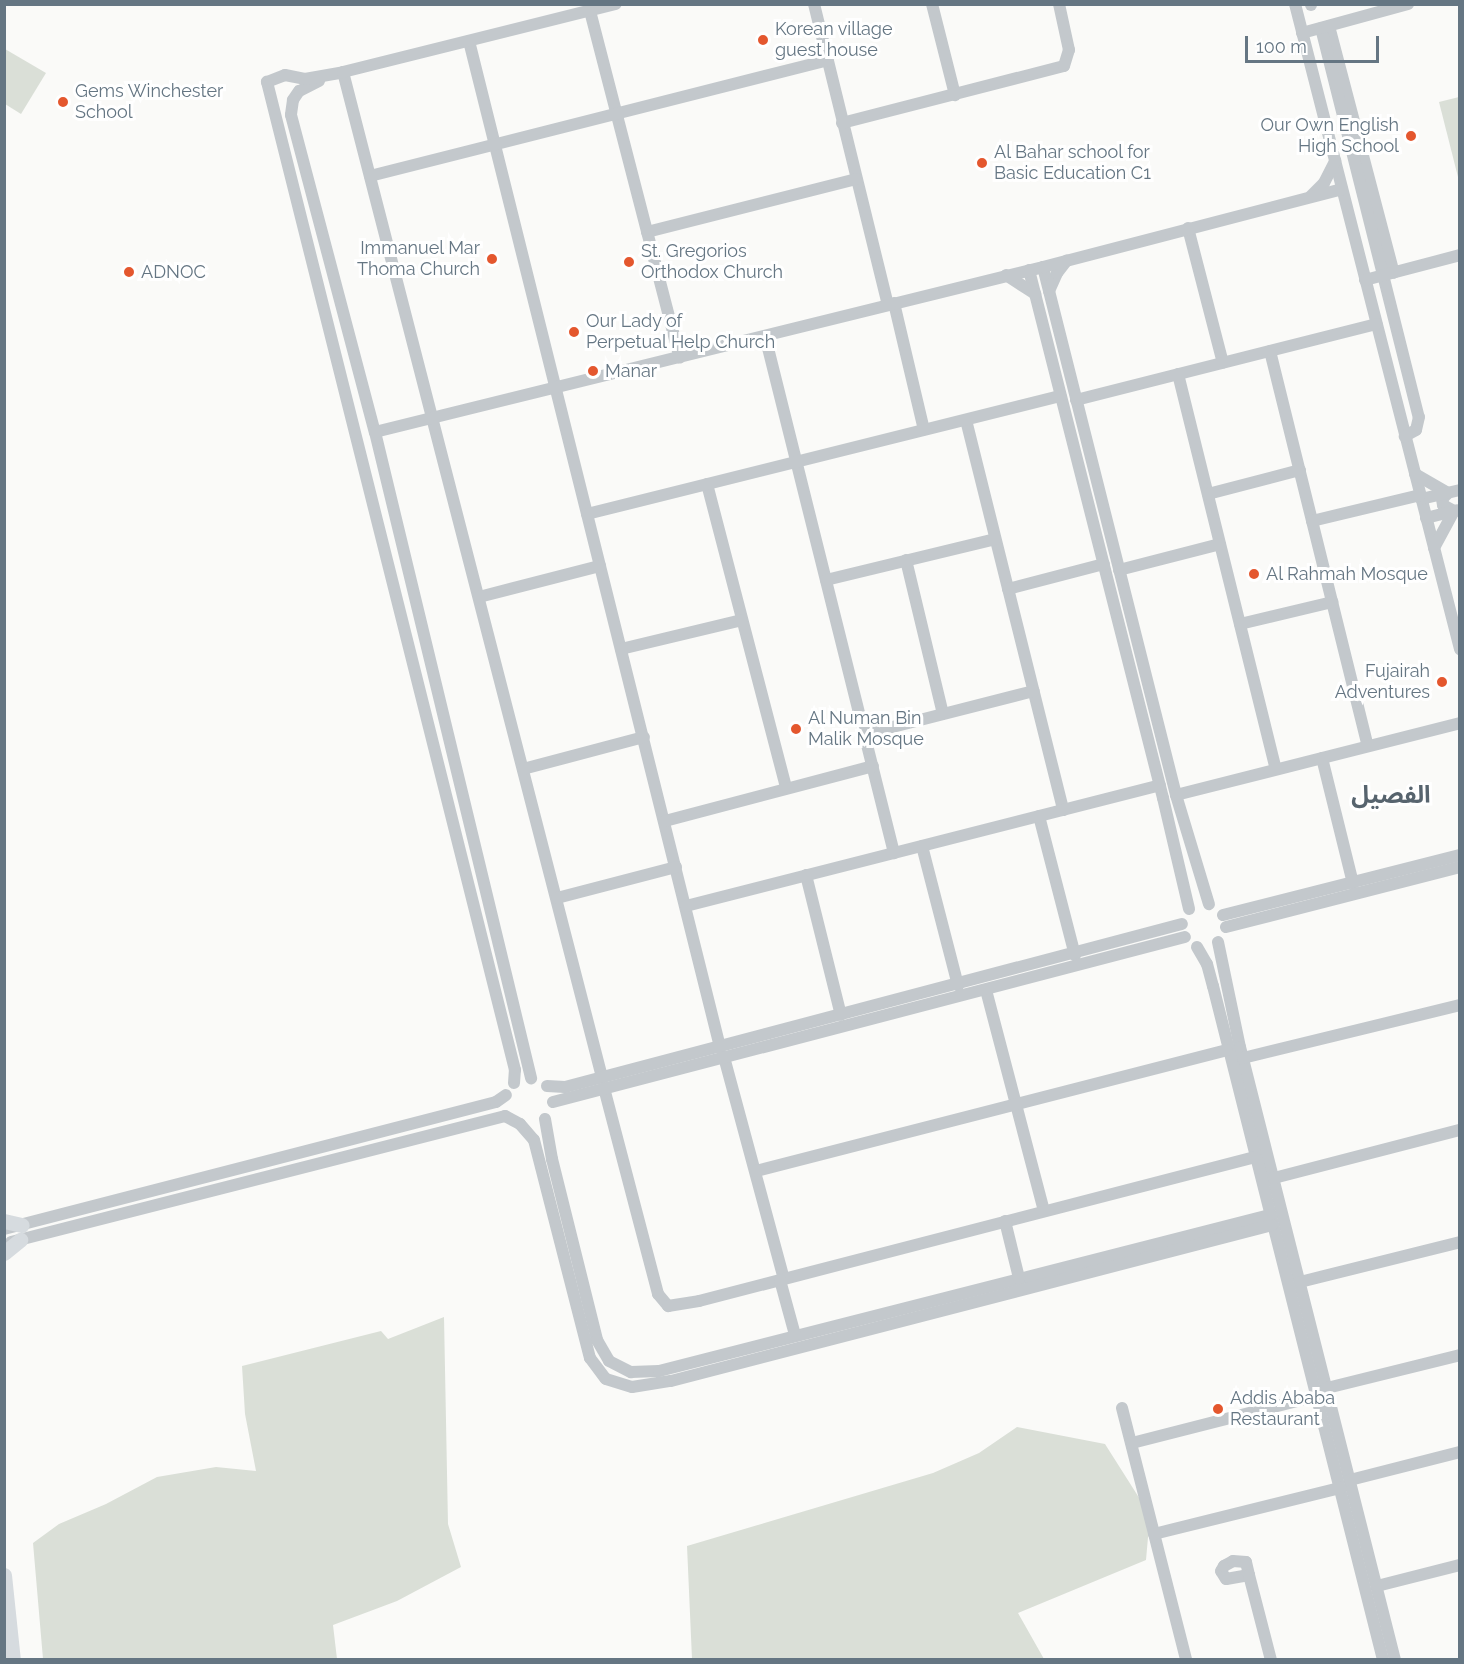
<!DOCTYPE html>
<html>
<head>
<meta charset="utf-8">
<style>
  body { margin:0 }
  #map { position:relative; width:1464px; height:1664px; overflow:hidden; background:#fafaf8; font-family:Raleway,"Noto Sans Arabic",sans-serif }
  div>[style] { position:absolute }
  .green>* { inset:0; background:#dadfd7 }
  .minor>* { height:12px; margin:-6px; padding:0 6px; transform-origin:6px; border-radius:6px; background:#c3c8cc }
  .major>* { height:15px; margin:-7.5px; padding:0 7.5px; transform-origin:7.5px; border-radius:7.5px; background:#d6dbdf }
  .dots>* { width:16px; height:16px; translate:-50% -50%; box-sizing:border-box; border:3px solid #fff; border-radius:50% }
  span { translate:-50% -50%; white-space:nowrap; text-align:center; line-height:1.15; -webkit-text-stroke:6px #fff; paint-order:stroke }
  .poi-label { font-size:18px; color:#657683 }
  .left { translate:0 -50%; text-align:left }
  .right { translate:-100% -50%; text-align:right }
  .district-label { font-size:24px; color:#57646e; font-weight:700 }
  .frame { position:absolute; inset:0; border:6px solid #657683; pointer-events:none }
  .scale { position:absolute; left:1245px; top:36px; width:134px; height:27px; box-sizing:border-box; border:3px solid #657683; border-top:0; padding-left:8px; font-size:18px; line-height:21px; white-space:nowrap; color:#657683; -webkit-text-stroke:4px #fff; paint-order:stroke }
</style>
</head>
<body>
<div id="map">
  <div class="green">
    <div style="clip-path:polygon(5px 49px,46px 73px,21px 114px,5px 104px)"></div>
    <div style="clip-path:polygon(1459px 97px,1460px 97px,1459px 181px,1439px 102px)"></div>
    <div style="clip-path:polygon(444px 1317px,448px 1524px,461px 1567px,397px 1601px,333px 1625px,337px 1659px,43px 1659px,33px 1543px,59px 1524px,106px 1504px,157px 1477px,216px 1467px,256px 1471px,245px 1414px,242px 1366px,381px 1331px,388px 1339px)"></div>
    <div style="clip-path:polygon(1017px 1427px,1105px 1444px,1150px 1515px,1146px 1560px,1018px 1613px,1044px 1659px,692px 1659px,687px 1546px,933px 1473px,979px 1453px)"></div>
  </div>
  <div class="minor">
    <div style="left:814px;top:4px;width:310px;rotate:76.2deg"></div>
    <div style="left:932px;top:4px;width:94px;rotate:75.8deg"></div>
    <div style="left:1295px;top:4px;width:666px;rotate:75.65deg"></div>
    <div style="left:1311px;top:4px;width:1px;rotate:90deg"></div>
    <div style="left:590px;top:11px;width:358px;rotate:75.5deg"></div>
    <div style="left:1329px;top:26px;width:255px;rotate:75.3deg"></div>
    <div style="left:1321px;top:28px;width:401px;rotate:75.9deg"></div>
    <div style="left:1419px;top:417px;width:13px;rotate:103deg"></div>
    <div style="left:1416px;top:430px;width:13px;rotate:151deg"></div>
    <div style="left:1302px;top:33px;width:110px;rotate:-15.3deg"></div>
    <div style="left:469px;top:41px;width:1037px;rotate:75.99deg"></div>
    <div style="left:343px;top:72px;width:1038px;rotate:75.55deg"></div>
    <div style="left:319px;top:81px;width:22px;rotate:153deg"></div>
    <div style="left:299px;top:91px;width:11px;rotate:124deg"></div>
    <div style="left:293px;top:100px;width:15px;rotate:98deg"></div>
    <div style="left:291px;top:115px;width:328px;rotate:75.2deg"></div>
    <div style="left:375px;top:432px;width:665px;rotate:76.42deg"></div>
    <div style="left:842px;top:123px;width:229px;rotate:-14.4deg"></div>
    <div style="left:1064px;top:66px;width:17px;rotate:-73deg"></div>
    <div style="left:1069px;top:50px;width:47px;rotate:-102.3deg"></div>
    <div style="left:370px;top:176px;width:472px;rotate:-14.2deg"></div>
    <div style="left:1311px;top:196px;width:18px;rotate:-45deg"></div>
    <div style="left:1324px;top:183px;width:25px;rotate:-63deg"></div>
    <div style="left:1188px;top:228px;width:139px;rotate:75.5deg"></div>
    <div style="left:647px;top:232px;width:216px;rotate:-14.2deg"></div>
    <div style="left:1043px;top:267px;width:544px;rotate:75.86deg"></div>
    <div style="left:1176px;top:795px;width:114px;rotate:73.2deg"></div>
    <div style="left:1029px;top:270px;width:545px;rotate:75.76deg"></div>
    <div style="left:1163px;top:798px;width:114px;rotate:76.8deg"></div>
    <div style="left:1006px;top:275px;width:35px;rotate:33deg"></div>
    <div style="left:1365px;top:280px;width:98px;rotate:-14.7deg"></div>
    <div style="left:1049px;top:291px;width:20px;rotate:-66deg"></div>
    <div style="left:1057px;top:273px;width:16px;rotate:-52deg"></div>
    <div style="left:894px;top:303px;width:130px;rotate:76.7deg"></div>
    <div style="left:765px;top:336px;width:533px;rotate:75.99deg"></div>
    <div style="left:1270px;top:351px;width:407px;rotate:76.1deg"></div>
    <div style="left:1178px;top:374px;width:407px;rotate:76.1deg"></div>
    <div style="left:1076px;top:400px;width:310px;rotate:-14.2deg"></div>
    <div style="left:966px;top:420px;width:402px;rotate:76deg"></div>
    <div style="left:375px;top:432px;width:688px;rotate:-13.87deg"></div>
    <div style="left:1043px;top:267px;width:309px;rotate:-14.6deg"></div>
    <div style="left:1415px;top:474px;width:38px;rotate:30deg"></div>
    <div style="left:1448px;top:493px;width:8px;rotate:135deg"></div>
    <div style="left:1442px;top:499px;width:6px;rotate:81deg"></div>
    <div style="left:1443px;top:505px;width:13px;rotate:29deg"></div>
    <div style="left:1454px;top:511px;width:42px;rotate:118.4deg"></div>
    <div style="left:707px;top:484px;width:314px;rotate:75.4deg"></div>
    <div style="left:1208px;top:494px;width:95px;rotate:-14.6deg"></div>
    <div style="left:1421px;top:499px;width:40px;rotate:-13deg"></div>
    <div style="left:587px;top:514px;width:488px;rotate:-14deg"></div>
    <div style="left:1426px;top:518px;width:32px;rotate:-14deg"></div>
    <div style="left:1312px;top:521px;width:111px;rotate:-13.5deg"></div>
    <div style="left:906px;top:560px;width:158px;rotate:76.5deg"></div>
    <div style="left:1119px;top:570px;width:104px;rotate:-14.4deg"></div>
    <div style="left:826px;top:580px;width:174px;rotate:-13.6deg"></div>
    <div style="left:1008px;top:589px;width:99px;rotate:-14.6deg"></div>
    <div style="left:479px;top:597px;width:125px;rotate:-14.4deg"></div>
    <div style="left:1240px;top:624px;width:95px;rotate:-13.4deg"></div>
    <div style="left:621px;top:649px;width:124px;rotate:-13.5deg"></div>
    <div style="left:865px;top:734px;width:174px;rotate:-14.3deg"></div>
    <div style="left:1322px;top:758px;width:129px;rotate:76.1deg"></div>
    <div style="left:523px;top:769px;width:125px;rotate:-14.8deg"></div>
    <div style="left:1176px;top:795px;width:293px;rotate:-14.2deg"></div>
    <div style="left:1039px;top:816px;width:144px;rotate:75.5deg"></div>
    <div style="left:665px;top:821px;width:215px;rotate:-14.8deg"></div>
    <div style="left:922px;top:846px;width:144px;rotate:75.5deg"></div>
    <div style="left:806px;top:875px;width:144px;rotate:76deg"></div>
    <div style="left:557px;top:898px;width:123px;rotate:-14.6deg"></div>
    <div style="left:686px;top:906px;width:489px;rotate:-14.3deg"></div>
    <div style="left:1223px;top:915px;width:244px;rotate:-14.2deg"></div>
    <div style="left:1226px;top:927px;width:242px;rotate:-14.4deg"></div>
    <div style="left:1218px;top:942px;width:107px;rotate:78.2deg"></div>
    <div style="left:1240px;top:1047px;width:632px;rotate:75.81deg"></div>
    <div style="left:1197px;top:947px;width:20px;rotate:60deg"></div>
    <div style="left:1207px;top:964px;width:23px;rotate:75deg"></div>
    <div style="left:1213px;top:986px;width:695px;rotate:75.84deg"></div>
    <div style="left:986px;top:990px;width:228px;rotate:75.3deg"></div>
    <div style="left:724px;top:1057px;width:230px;rotate:74.9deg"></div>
    <div style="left:1243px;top:1058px;width:223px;rotate:-13.7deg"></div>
    <div style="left:514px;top:1083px;width:13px;rotate:-86deg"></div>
    <div style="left:515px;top:1070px;width:1019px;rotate:-104.09deg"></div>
    <div style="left:267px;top:82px;width:19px;rotate:-21deg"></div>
    <div style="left:285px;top:75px;width:20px;rotate:11deg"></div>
    <div style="left:305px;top:79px;width:39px;rotate:-10deg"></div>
    <div style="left:343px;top:72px;width:281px;rotate:-14deg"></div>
    <div style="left:547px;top:1086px;width:18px;rotate:3deg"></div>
    <div style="left:565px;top:1087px;width:638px;rotate:-14.8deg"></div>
    <div style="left:604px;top:1088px;width:213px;rotate:75.3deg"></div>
    <div style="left:658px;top:1294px;width:16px;rotate:50deg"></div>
    <div style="left:668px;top:1306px;width:31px;rotate:-9deg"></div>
    <div style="left:699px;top:1301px;width:574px;rotate:-14.52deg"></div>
    <div style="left:553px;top:1102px;width:653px;rotate:-14.63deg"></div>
    <div style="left:545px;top:1119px;width:41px;rotate:80.1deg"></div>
    <div style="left:552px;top:1159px;width:187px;rotate:76deg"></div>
    <div style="left:597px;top:1340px;width:24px;rotate:60deg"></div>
    <div style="left:609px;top:1361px;width:25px;rotate:27deg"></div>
    <div style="left:631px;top:1372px;width:28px;rotate:-2deg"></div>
    <div style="left:659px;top:1371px;width:631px;rotate:-14.32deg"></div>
    <div style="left:756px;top:1171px;width:486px;rotate:-14.4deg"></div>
    <div style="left:1274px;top:1178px;width:192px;rotate:-14.5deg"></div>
    <div style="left:1005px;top:1221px;width:59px;rotate:76.2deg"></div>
    <div style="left:4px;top:1229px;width:508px;rotate:-14.47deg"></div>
    <div style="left:496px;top:1102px;width:12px;rotate:-35deg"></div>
    <div style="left:11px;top:1242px;width:510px;rotate:-14.31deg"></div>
    <div style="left:505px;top:1116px;width:17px;rotate:28deg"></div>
    <div style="left:520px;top:1124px;width:21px;rotate:49deg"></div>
    <div style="left:534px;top:1140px;width:225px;rotate:75.6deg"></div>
    <div style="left:590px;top:1358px;width:26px;rotate:53deg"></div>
    <div style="left:606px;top:1379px;width:27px;rotate:17deg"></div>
    <div style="left:632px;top:1387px;width:39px;rotate:-9deg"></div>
    <div style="left:671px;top:1381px;width:621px;rotate:-14.55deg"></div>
    <div style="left:780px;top:1280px;width:57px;rotate:74.7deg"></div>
    <div style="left:1300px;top:1282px;width:165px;rotate:-14deg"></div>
    <div style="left:1327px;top:1388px;width:137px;rotate:-13.9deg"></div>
    <div style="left:1122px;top:1408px;width:260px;rotate:75.7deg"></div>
    <div style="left:1132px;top:1443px;width:191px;rotate:-14.3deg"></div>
    <div style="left:1350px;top:1480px;width:114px;rotate:-14.3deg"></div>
    <div style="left:1154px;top:1534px;width:192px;rotate:-13.9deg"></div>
    <div style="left:1249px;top:1575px;width:23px;rotate:170deg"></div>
    <div style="left:1226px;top:1579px;width:9px;rotate:-122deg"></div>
    <div style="left:1221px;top:1571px;width:6px;rotate:-59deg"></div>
    <div style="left:1224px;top:1566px;width:10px;rotate:-29deg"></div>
    <div style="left:1233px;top:1561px;width:13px;rotate:4deg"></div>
    <div style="left:1246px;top:1562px;width:13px;rotate:77deg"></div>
    <div style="left:1249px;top:1575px;width:88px;rotate:75.5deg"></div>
    <div style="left:1377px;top:1586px;width:86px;rotate:-14.2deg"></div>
  </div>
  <div class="major">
    <div style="left:4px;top:1221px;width:18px;rotate:13deg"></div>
    <div style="left:4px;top:1253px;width:21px;rotate:-39deg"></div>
    <div style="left:4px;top:1575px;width:85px;rotate:84deg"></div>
  </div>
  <div class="dots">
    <div style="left:763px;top:40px;background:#e4572e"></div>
    <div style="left:63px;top:102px;background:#e4572e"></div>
    <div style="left:1411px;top:136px;background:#e4572e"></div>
    <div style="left:982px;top:163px;background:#e4572e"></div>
    <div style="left:492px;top:259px;background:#e4572e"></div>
    <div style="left:629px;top:262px;background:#e4572e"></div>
    <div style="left:129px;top:272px;background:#e4572e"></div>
    <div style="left:574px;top:332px;background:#e4572e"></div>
    <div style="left:593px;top:371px;background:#e4572e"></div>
    <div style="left:1254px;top:574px;background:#e4572e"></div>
    <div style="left:1442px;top:682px;background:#e4572e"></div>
    <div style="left:796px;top:729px;background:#e4572e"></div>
    <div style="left:1218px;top:1409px;background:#e4572e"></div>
  </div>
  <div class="poi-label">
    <span class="left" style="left:775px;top:40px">Korean village<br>guest house</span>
    <span class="left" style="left:75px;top:102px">Gems Winchester<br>School</span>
    <span class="right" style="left:1399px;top:136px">Our Own English<br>High School</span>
    <span class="left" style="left:994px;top:163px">Al Bahar school for<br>Basic Education C1</span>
    <span class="right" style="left:480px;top:259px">Immanuel Mar<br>Thoma Church</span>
    <span class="left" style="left:641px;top:262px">St. Gregorios<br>Orthodox Church</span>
    <span class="left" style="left:141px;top:272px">ADNOC</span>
    <span class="left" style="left:586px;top:332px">Our Lady of<br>Perpetual Help Church</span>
    <span class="left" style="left:605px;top:371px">Manar</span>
    <span class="left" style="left:1266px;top:574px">Al Rahmah Mosque</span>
    <span class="right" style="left:1430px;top:682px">Fujairah<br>Adventures</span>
    <span class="left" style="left:808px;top:729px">Al Numan Bin<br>Malik Mosque</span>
    <span class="left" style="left:1230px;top:1409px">Addis Ababa<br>Restaurant</span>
  </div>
  <div class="district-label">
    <span style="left:1391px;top:795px">الفصيل</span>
  </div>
  <div class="frame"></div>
  <div class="scale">100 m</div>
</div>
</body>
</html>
